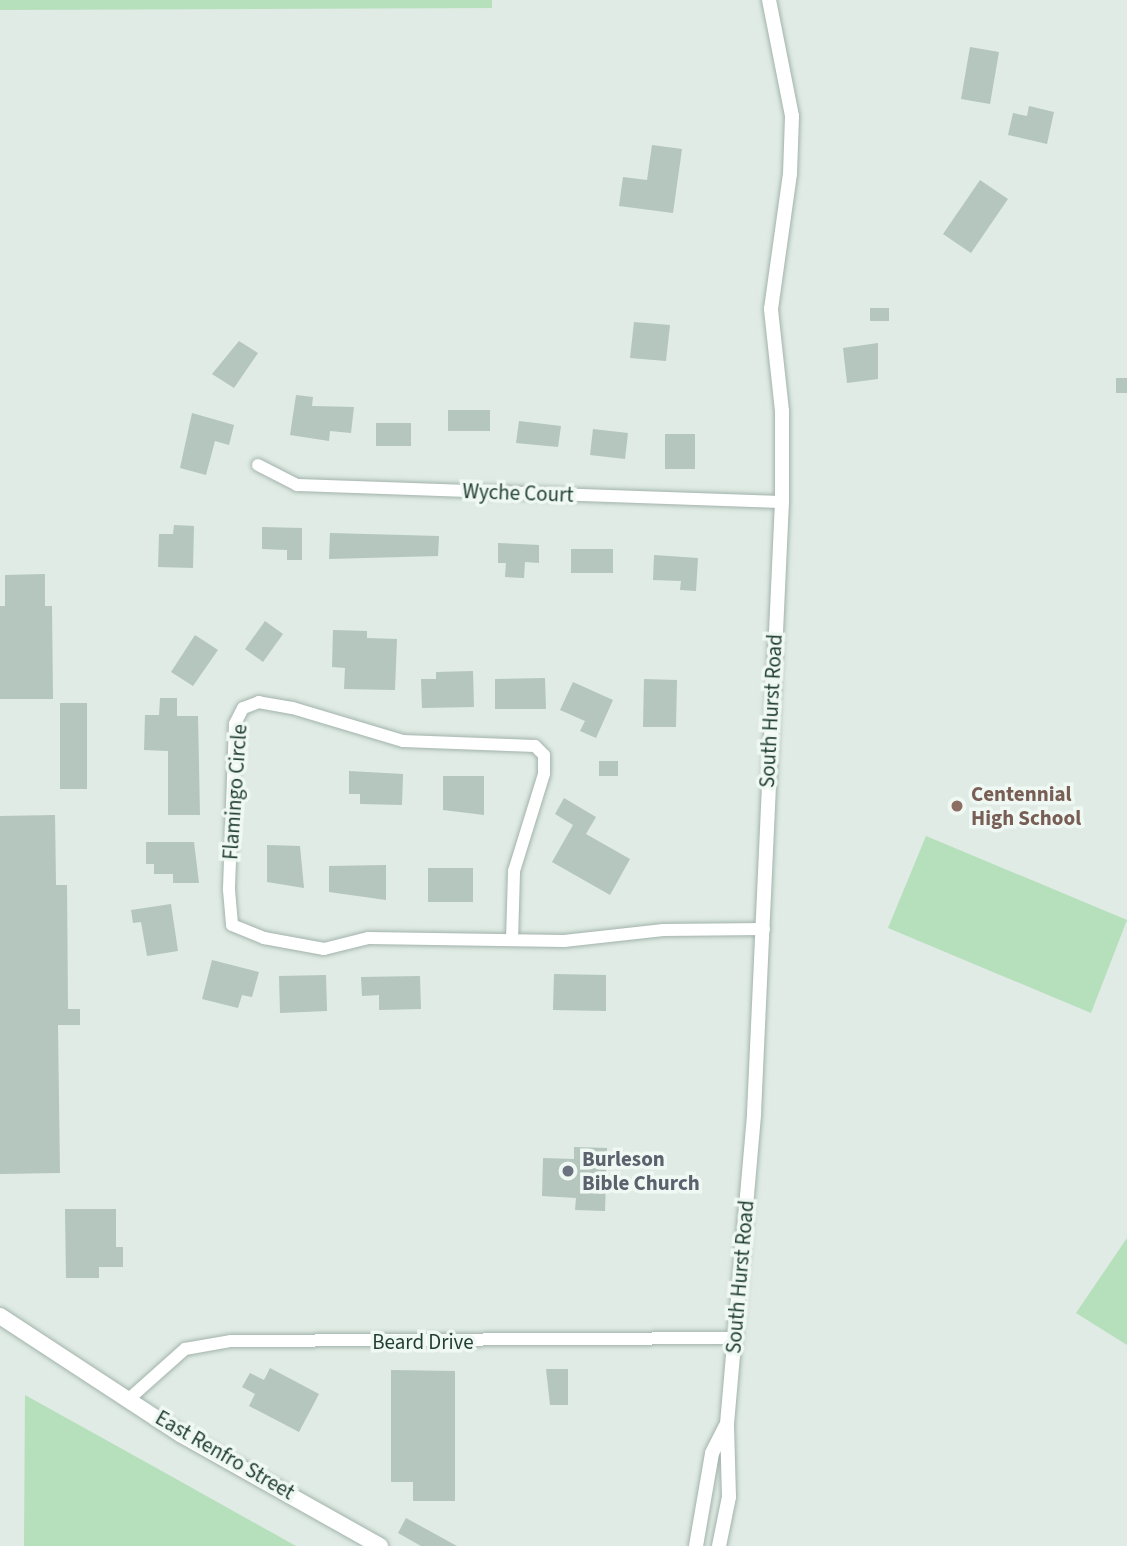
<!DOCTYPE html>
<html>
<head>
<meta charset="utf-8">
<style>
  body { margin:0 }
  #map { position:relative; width:1127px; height:1546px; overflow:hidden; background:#dfebe4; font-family:"Source Sans 3",sans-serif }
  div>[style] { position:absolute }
  .green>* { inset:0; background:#b6dfbc }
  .building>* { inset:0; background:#b4c6bd }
  .roads { filter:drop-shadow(0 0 2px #a2b3ab) drop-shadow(0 0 2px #a2b3ab) }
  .minor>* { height:12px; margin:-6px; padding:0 6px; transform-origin:6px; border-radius:6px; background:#fff }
  .tertiary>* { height:14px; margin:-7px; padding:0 7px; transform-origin:7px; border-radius:7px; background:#fff }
  .secondary>* { height:16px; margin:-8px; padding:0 8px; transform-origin:8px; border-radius:8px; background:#fff }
  .dots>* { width:19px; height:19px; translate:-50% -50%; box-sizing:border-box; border:4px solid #f0f8f3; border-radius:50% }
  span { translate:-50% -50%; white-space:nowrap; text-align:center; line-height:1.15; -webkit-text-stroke:7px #f0f8f3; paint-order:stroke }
  .street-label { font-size:21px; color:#1f3d31 }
  .education-label { font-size:21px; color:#785e54; font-weight:700 }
  .left { translate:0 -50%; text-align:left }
  .worship-label { font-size:21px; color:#5b616d; font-weight:700 }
</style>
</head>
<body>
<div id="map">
  <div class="green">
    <div style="clip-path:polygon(0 0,492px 0,492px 8px,0 10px)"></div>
    <div style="clip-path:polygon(926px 836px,1127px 920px,1091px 1013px,888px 928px)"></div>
    <div style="clip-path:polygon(1127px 1238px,1127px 1345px,1076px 1313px)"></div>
    <div style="clip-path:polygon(25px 1395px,169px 1475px,296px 1546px,24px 1546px)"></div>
  </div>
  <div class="building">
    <div style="clip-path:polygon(970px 47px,999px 52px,990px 104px,961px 99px)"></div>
    <div style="clip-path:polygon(1029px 106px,1054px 112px,1047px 144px,1008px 135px,1013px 113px,1027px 116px)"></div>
    <div style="clip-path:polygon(652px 145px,682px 149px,673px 213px,619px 206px,623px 177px,647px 180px)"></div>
    <div style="clip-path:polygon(980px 180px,1008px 199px,971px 253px,943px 234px)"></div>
    <div style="clip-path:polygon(870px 308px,889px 308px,889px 321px,870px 321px)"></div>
    <div style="clip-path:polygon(634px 322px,670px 325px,666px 361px,630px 358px)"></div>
    <div style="clip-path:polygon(239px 341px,258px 353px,234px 388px,212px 374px)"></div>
    <div style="clip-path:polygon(878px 343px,878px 379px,847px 383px,843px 348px)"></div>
    <div style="clip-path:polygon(1116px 378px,1127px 378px,1127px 393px,1116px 393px)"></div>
    <div style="clip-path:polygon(296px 395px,313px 397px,312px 406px,354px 407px,351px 433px,330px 431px,329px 441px,290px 435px)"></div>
    <div style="clip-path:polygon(448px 410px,490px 410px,490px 431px,448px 431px)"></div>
    <div style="clip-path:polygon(192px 413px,234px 425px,229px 445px,215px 441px,206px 475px,180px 468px)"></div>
    <div style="clip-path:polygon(519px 421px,561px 426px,558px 447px,516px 443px)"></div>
    <div style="clip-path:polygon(376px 423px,411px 423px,411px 446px,376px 446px)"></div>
    <div style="clip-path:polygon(593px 429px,628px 433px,625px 459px,590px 455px)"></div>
    <div style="clip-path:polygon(665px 434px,695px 434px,695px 469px,665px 469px)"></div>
    <div style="clip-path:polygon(174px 525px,194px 526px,193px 568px,158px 567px,159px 534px,173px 534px)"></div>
    <div style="clip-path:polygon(262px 527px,302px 528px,302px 560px,287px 560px,287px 550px,262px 549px)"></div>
    <div style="clip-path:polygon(330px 533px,439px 536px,438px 556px,329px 559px)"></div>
    <div style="clip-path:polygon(498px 543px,539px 545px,539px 563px,525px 562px,524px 578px,505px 577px,506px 563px,498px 563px)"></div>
    <div style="clip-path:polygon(571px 549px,613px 549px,613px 573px,571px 573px)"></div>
    <div style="clip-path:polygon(654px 555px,698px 558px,696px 591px,680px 590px,681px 581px,653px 580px)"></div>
    <div style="clip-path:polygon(45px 574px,45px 606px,52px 606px,53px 699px,0 699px,0 606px,5px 606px,5px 575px)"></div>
    <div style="clip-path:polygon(265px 621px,283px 634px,263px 662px,245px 649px)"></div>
    <div style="clip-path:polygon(333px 630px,367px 631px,367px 638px,397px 639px,395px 690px,344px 689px,345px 668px,332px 667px)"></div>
    <div style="clip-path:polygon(195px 635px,218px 650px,193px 686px,171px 672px)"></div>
    <div style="clip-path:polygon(473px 671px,474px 707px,422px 708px,421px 679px,436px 679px,436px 672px)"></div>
    <div style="clip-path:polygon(545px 678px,546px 709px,495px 709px,495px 679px)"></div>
    <div style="clip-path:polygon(644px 679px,677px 680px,676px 727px,643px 727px)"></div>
    <div style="clip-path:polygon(573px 682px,613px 700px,596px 738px,580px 731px,585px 721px,560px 710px)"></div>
    <div style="clip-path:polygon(160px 698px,177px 698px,177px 716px,198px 716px,200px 815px,168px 815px,168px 751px,144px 750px,145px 715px,159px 715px)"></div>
    <div style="clip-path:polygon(60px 703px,87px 703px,87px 789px,60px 789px)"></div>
    <div style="clip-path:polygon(599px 761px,618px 761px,618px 776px,599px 776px)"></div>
    <div style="clip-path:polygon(349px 771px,403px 774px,402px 805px,360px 804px,360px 794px,349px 794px)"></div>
    <div style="clip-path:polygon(443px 776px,484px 776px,484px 815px,443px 810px)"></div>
    <div style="clip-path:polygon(564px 798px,596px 817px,586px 834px,630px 859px,610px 895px,552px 862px,573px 825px,555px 814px)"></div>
    <div style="clip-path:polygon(55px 815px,56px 885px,67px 885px,68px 1009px,80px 1009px,80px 1025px,58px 1025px,60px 1173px,0 1174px,0 816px)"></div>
    <div style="clip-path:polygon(146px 842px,194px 842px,199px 883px,173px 883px,173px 874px,154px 874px,154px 864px,146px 864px)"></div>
    <div style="clip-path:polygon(267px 845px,300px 846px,304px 888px,267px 882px)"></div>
    <div style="clip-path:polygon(386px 865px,386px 900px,329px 892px,329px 866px)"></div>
    <div style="clip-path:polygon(428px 868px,473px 868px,473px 902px,428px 902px)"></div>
    <div style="clip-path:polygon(171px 904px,178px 951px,147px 956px,141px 922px,133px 923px,131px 910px)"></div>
    <div style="clip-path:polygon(212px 960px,259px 972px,252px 997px,242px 995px,238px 1008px,202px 999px)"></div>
    <div style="clip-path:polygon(554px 974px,606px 975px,606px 1011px,553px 1010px)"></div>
    <div style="clip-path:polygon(326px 975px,327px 1011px,280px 1013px,279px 976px)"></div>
    <div style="clip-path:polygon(420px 976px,421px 1009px,379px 1010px,379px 995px,362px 996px,361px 977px)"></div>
    <div style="clip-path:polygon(574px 1147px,607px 1148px,605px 1211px,575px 1210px,576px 1198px,542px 1196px,543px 1158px,574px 1159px)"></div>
    <div style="clip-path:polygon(65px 1209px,116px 1209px,116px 1247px,123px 1247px,123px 1267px,99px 1267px,99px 1278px,66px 1278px)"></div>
    <div style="clip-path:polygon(270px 1368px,319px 1394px,299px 1432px,249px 1406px,255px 1394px,242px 1387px,250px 1373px,264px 1380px)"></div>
    <div style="clip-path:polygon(546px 1369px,568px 1369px,568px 1405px,550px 1405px)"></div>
    <div style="clip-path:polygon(391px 1370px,455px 1371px,455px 1501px,413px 1501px,413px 1482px,391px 1482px)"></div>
    <div style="clip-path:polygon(406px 1518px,457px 1546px,421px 1546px,398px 1533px)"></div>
  </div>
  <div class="roads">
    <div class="minor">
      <div style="left:258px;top:465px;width:44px;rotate:27.1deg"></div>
      <div style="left:297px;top:485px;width:485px;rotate:2deg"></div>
      <div style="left:512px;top:940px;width:69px;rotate:-88.3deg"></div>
      <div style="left:514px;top:871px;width:102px;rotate:-72.8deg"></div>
      <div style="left:544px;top:774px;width:19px;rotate:-90deg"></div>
      <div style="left:544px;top:755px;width:13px;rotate:-135deg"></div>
      <div style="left:535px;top:746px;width:132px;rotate:-177.8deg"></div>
      <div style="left:403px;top:741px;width:116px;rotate:-163.4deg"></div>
      <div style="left:292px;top:708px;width:34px;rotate:-170deg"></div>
      <div style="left:259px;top:702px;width:17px;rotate:159deg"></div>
      <div style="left:243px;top:708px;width:18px;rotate:117deg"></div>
      <div style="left:235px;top:724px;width:166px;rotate:92.1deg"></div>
      <div style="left:229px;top:890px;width:35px;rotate:85deg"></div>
      <div style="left:232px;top:925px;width:35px;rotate:22deg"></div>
      <div style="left:264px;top:938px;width:61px;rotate:10.4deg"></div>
      <div style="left:324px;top:949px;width:45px;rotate:-14deg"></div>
      <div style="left:368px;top:938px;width:196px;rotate:0.9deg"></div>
      <div style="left:564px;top:941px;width:100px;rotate:-6.3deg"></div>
      <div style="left:663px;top:930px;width:101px;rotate:-0.6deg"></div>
      <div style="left:130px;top:1398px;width:74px;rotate:-41.7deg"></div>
      <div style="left:185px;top:1349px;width:47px;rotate:-9.9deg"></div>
      <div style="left:231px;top:1341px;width:505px;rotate:-0.34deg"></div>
    </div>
    <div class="tertiary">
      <div style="left:696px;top:1546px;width:94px;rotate:-80.2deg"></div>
      <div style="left:712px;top:1453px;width:30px;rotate:-63deg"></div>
      <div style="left:719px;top:1546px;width:50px;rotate:-78.5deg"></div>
      <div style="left:729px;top:1497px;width:73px;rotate:-91.6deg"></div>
      <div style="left:727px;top:1424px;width:312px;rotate:-85deg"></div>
      <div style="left:754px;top:1113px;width:612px;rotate:-87.38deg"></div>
      <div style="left:782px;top:502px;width:91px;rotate:-90deg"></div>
      <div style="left:782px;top:411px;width:103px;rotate:-96.2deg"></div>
      <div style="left:771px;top:309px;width:136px;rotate:-82deg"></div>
      <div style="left:790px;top:174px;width:58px;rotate:-88deg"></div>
      <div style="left:792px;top:116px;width:118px;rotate:-101.2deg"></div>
    </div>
    <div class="secondary">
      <div style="left:0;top:1316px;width:217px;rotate:33.2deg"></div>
      <div style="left:182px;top:1435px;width:227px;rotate:29.3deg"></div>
    </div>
  </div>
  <div class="dots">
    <div style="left:957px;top:806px;background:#8d6e63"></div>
    <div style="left:568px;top:1171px;background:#6b7280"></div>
  </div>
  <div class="street-label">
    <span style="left:518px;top:493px;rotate:2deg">Wyche Court</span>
    <span style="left:771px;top:711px;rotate:-87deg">South Hurst Road</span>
    <span style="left:235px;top:792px;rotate:-86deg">Flamingo Circle</span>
    <span style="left:740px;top:1277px;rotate:-85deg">South Hurst Road</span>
    <span style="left:423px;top:1342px">Beard Drive</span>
    <span style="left:225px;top:1455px;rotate:30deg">East Renfro Street</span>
  </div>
  <div class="education-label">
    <span class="left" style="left:971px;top:806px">Centennial<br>High School</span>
  </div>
  <div class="worship-label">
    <span class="left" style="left:582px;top:1171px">Burleson<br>Bible Church</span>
  </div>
</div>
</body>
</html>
